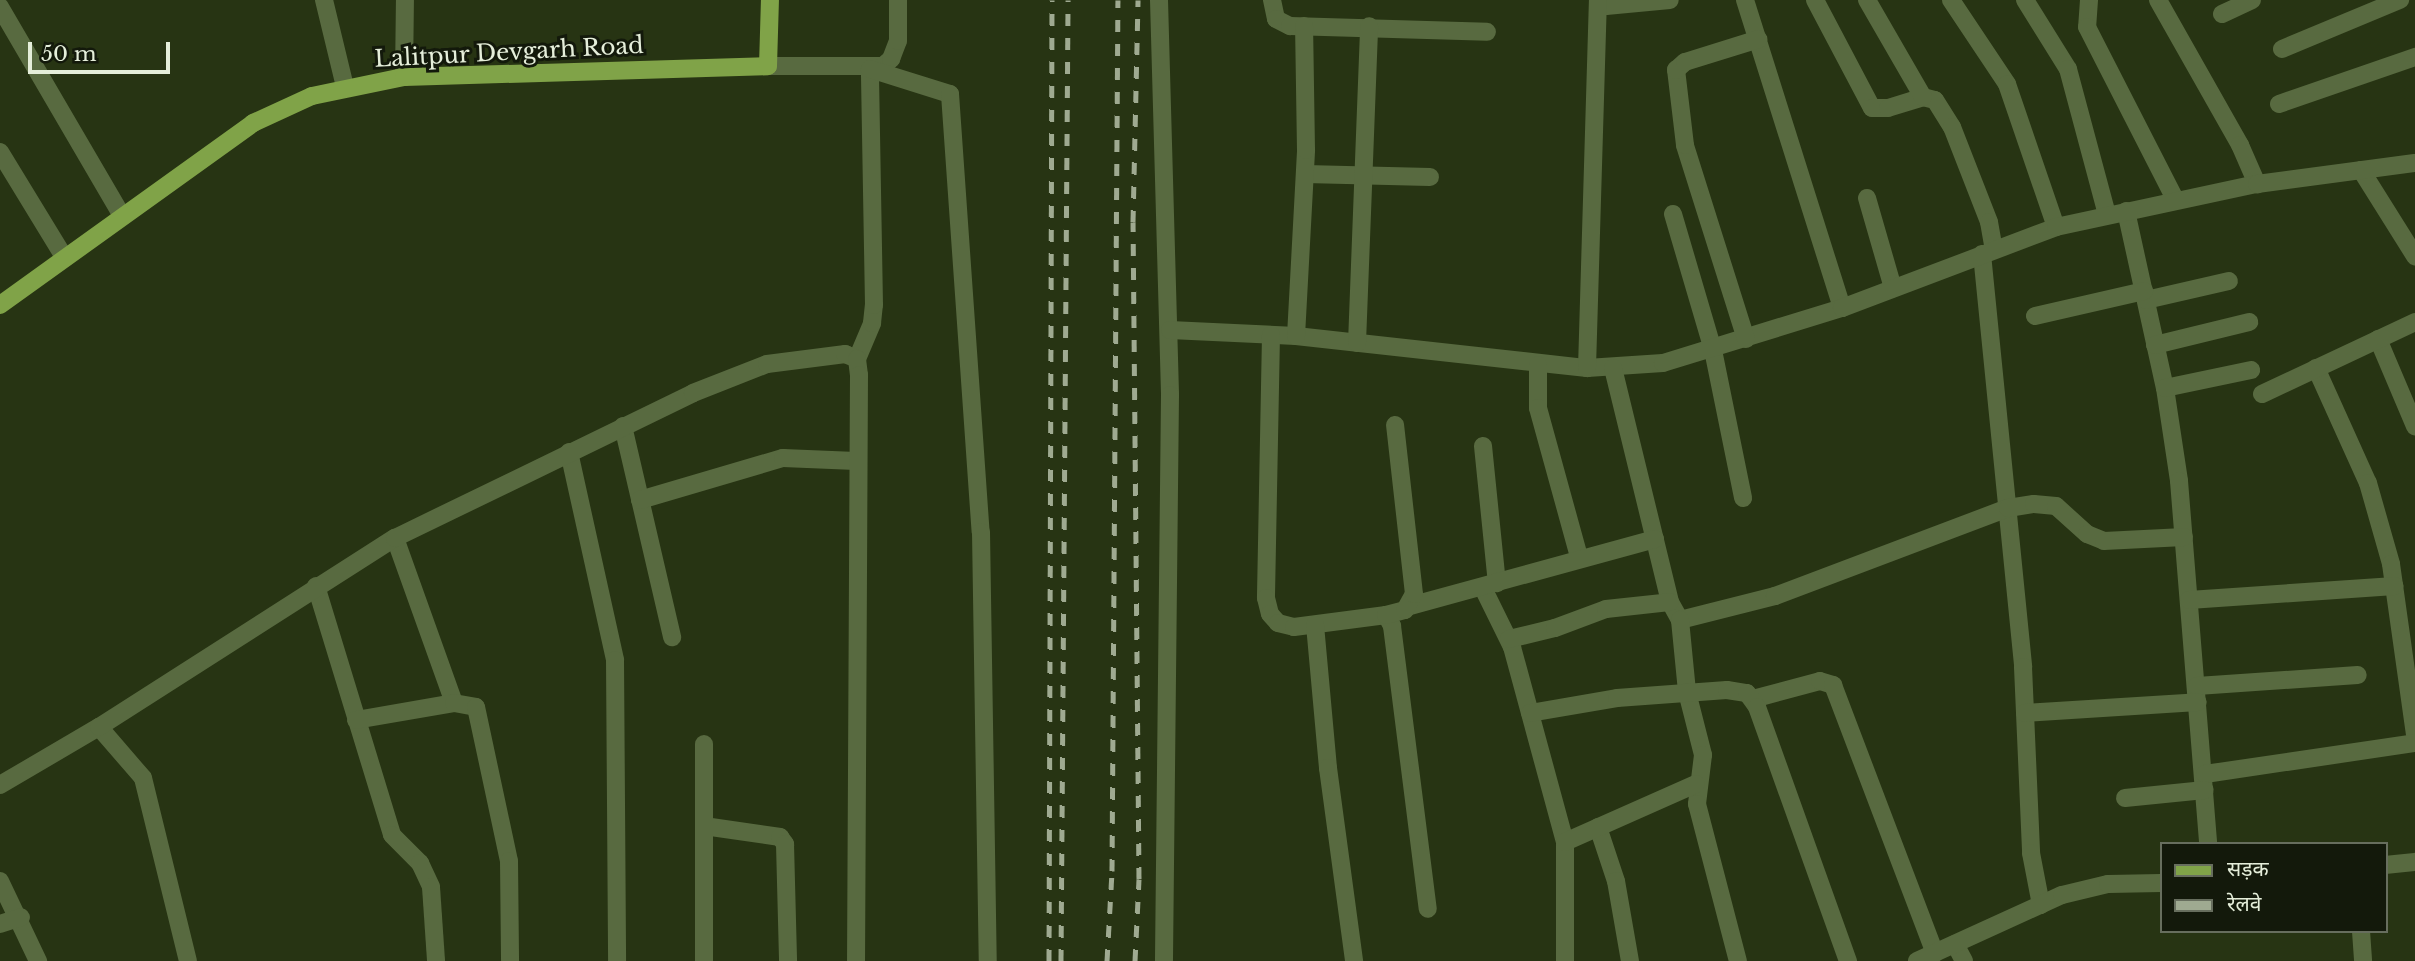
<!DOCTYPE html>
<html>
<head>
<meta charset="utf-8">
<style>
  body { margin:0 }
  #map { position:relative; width:2415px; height:961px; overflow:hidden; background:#273413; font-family:"Libre Baskerville","Noto Sans Devanagari",serif }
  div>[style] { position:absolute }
  .minor>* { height:18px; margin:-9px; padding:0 9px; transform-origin:9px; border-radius:9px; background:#586a40 }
  .major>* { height:18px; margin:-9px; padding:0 9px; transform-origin:9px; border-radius:9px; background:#80a348 }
  .rail>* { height:5px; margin-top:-2.5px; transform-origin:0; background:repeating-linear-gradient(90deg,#9faa91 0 12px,transparent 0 24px) }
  span { translate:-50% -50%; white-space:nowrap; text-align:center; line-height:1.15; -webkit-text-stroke:6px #13190b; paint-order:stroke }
  .street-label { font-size:23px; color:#e5eeda }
  .legend { position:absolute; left:2160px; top:842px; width:228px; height:91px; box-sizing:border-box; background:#13190b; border:2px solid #676e5e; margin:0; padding:9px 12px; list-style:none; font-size:21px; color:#e5eeda }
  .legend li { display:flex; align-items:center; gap:14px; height:35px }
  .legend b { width:35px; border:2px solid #676e5e }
  .scale { position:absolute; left:28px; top:42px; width:142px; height:32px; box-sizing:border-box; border:4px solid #e5eeda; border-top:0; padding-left:9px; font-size:21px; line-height:24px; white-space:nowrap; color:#e5eeda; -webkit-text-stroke:5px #13190b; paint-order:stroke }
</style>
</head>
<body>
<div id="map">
  <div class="minor">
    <div style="left:324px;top:0;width:89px;rotate:76.4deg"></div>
    <div style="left:1159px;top:0;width:395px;rotate:88.4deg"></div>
    <div style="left:1170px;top:395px;width:566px;rotate:90.61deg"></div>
    <div style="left:1272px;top:0;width:19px;rotate:78deg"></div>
    <div style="left:1276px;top:19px;width:16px;rotate:27deg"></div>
    <div style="left:1290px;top:26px;width:197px;rotate:1.7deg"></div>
    <div style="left:1599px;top:0;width:9px;rotate:41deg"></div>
    <div style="left:1606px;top:6px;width:64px;rotate:-5.4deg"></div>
    <div style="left:1745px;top:0;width:323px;rotate:72.5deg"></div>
    <div style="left:1815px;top:0;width:122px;rotate:62.2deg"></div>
    <div style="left:1872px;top:108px;width:16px"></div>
    <div style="left:1888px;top:108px;width:37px;rotate:-17deg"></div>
    <div style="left:1923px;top:97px;width:12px;rotate:14deg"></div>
    <div style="left:1935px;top:100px;width:32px;rotate:58deg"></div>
    <div style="left:1952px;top:127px;width:102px;rotate:68.7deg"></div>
    <div style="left:1989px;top:222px;width:28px;rotate:80deg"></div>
    <div style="left:1867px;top:0;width:112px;rotate:60deg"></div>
    <div style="left:1951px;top:0;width:101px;rotate:56.3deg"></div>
    <div style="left:2007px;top:84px;width:151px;rotate:71.1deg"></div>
    <div style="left:2025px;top:0;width:81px;rotate:58.1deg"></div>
    <div style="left:2068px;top:69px;width:151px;rotate:75deg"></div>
    <div style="left:2089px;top:0;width:27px;rotate:94deg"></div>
    <div style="left:2087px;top:27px;width:193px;rotate:62.9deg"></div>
    <div style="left:2158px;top:0;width:167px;rotate:60.5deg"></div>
    <div style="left:2240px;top:145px;width:43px;rotate:66.4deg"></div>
    <div style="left:0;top:7px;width:242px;rotate:59.7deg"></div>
    <div style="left:2222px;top:14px;width:33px;rotate:-25deg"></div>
    <div style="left:2282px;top:49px;width:128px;rotate:-22.6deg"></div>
    <div style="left:768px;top:66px;width:115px"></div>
    <div style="left:883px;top:66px;width:11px;rotate:-41deg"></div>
    <div style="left:891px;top:59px;width:19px;rotate:-69deg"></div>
    <div style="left:898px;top:41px;width:41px;rotate:-90deg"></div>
    <div style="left:404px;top:77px;width:77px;rotate:-89.3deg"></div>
    <div style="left:2279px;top:104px;width:144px;rotate:-19.1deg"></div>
    <div style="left:0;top:152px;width:123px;rotate:58.6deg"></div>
    <div style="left:2361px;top:170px;width:102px;rotate:57.9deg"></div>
    <div style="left:1305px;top:174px;width:125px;rotate:1.4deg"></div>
    <div style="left:1867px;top:198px;width:94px;rotate:73.9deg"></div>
    <div style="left:2126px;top:211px;width:181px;rotate:77.6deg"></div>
    <div style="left:2165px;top:388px;width:94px;rotate:81.4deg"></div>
    <div style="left:2179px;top:481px;width:364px;rotate:85.4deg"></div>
    <div style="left:1673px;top:214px;width:142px;rotate:73.6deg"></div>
    <div style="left:1713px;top:350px;width:151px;rotate:78.5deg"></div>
    <div style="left:1982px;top:254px;width:415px;rotate:84.3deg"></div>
    <div style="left:2023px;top:667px;width:186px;rotate:87.5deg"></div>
    <div style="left:2031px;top:853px;width:53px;rotate:79.1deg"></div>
    <div style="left:2146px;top:300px;width:85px;rotate:-12.9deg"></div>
    <div style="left:2035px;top:316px;width:112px;rotate:-12.9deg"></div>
    <div style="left:1170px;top:330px;width:126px;rotate:2.7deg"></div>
    <div style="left:1296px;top:336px;width:293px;rotate:6.3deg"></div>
    <div style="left:1587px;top:368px;width:76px;rotate:-3.8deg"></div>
    <div style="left:1663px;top:363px;width:187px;rotate:-17.1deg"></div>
    <div style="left:1842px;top:308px;width:229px;rotate:-20.7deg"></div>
    <div style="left:2056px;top:227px;width:206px;rotate:-12.1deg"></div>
    <div style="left:2257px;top:184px;width:159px;rotate:-7.6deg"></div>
    <div style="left:1271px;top:335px;width:263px;rotate:91.1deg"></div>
    <div style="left:1266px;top:598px;width:16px;rotate:76deg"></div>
    <div style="left:1270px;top:614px;width:12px;rotate:48deg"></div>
    <div style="left:1278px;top:623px;width:16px;rotate:14deg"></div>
    <div style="left:1294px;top:627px;width:93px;rotate:-7.4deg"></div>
    <div style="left:1386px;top:615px;width:13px;rotate:61deg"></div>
    <div style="left:1392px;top:626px;width:285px;rotate:82.8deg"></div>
    <div style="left:1296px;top:336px;width:186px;rotate:-86.9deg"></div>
    <div style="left:1306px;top:150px;width:124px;rotate:-90.9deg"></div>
    <div style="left:1746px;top:339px;width:203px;rotate:-107.5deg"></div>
    <div style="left:1685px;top:145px;width:76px;rotate:-96.8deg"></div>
    <div style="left:1676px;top:70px;width:12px;rotate:-42deg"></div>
    <div style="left:1685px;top:62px;width:77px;rotate:-17.3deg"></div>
    <div style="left:2378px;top:339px;width:95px;rotate:67deg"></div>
    <div style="left:1357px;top:343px;width:317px;rotate:-87.8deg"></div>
    <div style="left:2155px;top:345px;width:97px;rotate:-13.7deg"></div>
    <div style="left:857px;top:359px;width:39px;rotate:-67deg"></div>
    <div style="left:872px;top:323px;width:18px;rotate:-84deg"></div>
    <div style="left:874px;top:305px;width:236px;rotate:-91deg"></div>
    <div style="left:870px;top:69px;width:84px;rotate:17.4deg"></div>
    <div style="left:950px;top:94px;width:439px;rotate:86deg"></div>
    <div style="left:981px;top:532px;width:429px;rotate:89.1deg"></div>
    <div style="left:1538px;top:365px;width:43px;rotate:90deg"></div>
    <div style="left:1538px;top:408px;width:155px;rotate:74.6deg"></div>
    <div style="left:1587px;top:368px;width:368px;rotate:-88.3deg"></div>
    <div style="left:1613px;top:368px;width:241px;rotate:76.3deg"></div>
    <div style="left:1670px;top:602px;width:21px;rotate:61deg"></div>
    <div style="left:1680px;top:620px;width:98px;rotate:-14.2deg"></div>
    <div style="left:1775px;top:596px;width:249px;rotate:-20.7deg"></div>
    <div style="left:2008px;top:508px;width:26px;rotate:-9deg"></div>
    <div style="left:2034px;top:504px;width:22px;rotate:5deg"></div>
    <div style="left:2056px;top:506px;width:42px;rotate:42.1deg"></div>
    <div style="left:2087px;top:534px;width:18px;rotate:22deg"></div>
    <div style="left:2104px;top:541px;width:80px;rotate:-2.9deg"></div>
    <div style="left:2316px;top:368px;width:126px;rotate:65.7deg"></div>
    <div style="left:2368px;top:483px;width:84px;rotate:74.1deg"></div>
    <div style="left:2391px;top:564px;width:172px;rotate:82deg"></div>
    <div style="left:2165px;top:388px;width:88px;rotate:-11.8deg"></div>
    <div style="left:2262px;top:394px;width:169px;rotate:-25.2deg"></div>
    <div style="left:623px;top:426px;width:217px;rotate:76.9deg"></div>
    <div style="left:1483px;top:446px;width:138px;rotate:84.2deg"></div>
    <div style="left:569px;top:452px;width:213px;rotate:77.5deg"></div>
    <div style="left:615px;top:660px;width:301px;rotate:89.6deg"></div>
    <div style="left:640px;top:500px;width:149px;rotate:-16.4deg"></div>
    <div style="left:783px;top:458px;width:73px;rotate:2.4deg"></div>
    <div style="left:395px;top:538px;width:175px;rotate:70.3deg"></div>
    <div style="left:316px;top:586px;width:260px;rotate:73deg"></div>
    <div style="left:392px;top:835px;width:40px;rotate:45deg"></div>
    <div style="left:420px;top:863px;width:26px;rotate:65deg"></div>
    <div style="left:431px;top:887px;width:74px;rotate:86.1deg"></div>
    <div style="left:1483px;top:588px;width:66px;rotate:63.8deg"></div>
    <div style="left:1512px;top:647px;width:202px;rotate:74.8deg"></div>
    <div style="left:2189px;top:600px;width:206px;rotate:-3.9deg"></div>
    <div style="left:1410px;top:606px;width:254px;rotate:-15.3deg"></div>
    <div style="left:1386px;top:615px;width:20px;rotate:-15deg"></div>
    <div style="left:1405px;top:610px;width:18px;rotate:-61deg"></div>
    <div style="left:1414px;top:594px;width:170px;rotate:-96.4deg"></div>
    <div style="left:1680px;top:620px;width:72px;rotate:84.4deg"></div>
    <div style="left:1687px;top:692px;width:65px;rotate:75.7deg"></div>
    <div style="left:1703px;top:755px;width:49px;rotate:97deg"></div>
    <div style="left:1697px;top:804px;width:162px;rotate:75.4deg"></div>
    <div style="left:1315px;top:625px;width:144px;rotate:84.8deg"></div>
    <div style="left:1328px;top:768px;width:195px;rotate:82.3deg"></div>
    <div style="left:1509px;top:639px;width:47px;rotate:-13.4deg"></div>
    <div style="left:1555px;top:628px;width:54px;rotate:-20.4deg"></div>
    <div style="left:1606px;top:609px;width:64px;rotate:-6.2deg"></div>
    <div style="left:2197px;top:686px;width:161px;rotate:-3.9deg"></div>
    <div style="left:1753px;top:699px;width:69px;rotate:-15deg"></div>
    <div style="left:1820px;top:681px;width:14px;rotate:17deg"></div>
    <div style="left:1833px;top:685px;width:287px;rotate:69.2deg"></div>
    <div style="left:1530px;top:713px;width:88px;rotate:-9.8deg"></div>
    <div style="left:1617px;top:698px;width:110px;rotate:-4.2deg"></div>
    <div style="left:1727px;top:690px;width:20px;rotate:9deg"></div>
    <div style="left:1747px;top:693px;width:17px;rotate:54deg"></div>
    <div style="left:1757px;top:707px;width:270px;rotate:70.3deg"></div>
    <div style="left:2025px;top:713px;width:173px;rotate:-3.6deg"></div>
    <div style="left:356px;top:720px;width:99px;rotate:-9.8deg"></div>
    <div style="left:454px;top:703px;width:22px;rotate:10deg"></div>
    <div style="left:476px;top:707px;width:157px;rotate:77.9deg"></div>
    <div style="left:509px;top:861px;width:100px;rotate:89.4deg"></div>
    <div style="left:99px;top:727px;width:67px;rotate:49.2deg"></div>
    <div style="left:143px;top:778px;width:188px;rotate:76.2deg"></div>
    <div style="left:2205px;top:774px;width:212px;rotate:-8.4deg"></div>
    <div style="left:0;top:785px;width:115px;rotate:-30.4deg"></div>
    <div style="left:99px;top:727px;width:351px;rotate:-32.6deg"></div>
    <div style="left:395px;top:538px;width:331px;rotate:-25.9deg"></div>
    <div style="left:693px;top:393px;width:79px;rotate:-21.4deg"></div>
    <div style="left:767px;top:364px;width:79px;rotate:-7.3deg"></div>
    <div style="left:845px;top:354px;width:13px;rotate:23deg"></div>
    <div style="left:857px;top:359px;width:16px;rotate:83deg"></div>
    <div style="left:859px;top:375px;width:586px;rotate:90.29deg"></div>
    <div style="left:2125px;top:798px;width:80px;rotate:-5.7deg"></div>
    <div style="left:704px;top:826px;width:77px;rotate:8.2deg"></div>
    <div style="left:780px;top:837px;width:9px;rotate:54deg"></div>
    <div style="left:785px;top:844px;width:117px;rotate:88.5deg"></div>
    <div style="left:1598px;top:827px;width:57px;rotate:71.6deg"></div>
    <div style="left:1616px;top:881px;width:81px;rotate:80.1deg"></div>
    <div style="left:2385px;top:865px;width:30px;rotate:-6deg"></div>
    <div style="left:0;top:881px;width:89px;rotate:64.6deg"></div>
    <div style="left:0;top:924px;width:22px;rotate:-18deg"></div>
    <div style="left:2361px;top:931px;width:30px;rotate:86deg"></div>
    <div style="left:1955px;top:944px;width:19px;rotate:62deg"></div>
    <div style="left:704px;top:961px;width:217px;rotate:-90deg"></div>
    <div style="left:1565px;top:961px;width:119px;rotate:-90deg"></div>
    <div style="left:1565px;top:842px;width:143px;rotate:-23.9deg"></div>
    <div style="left:1917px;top:961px;width:159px;rotate:-24.5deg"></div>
    <div style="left:2062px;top:895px;width:47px;rotate:-13.4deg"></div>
    <div style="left:2108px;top:884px;width:53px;rotate:-1.1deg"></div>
  </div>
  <div class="major">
    <div style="left:0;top:305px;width:312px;rotate:-35.7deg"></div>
    <div style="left:253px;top:123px;width:65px;rotate:-24.6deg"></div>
    <div style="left:312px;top:96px;width:94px;rotate:-11.7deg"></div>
    <div style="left:404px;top:77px;width:364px;rotate:-1.7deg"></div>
    <div style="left:768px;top:66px;width:66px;rotate:-88.3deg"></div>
  </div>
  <div class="rail">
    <div style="left:1049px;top:961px;width:961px;rotate:-89.82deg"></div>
    <div style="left:1061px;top:961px;width:961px;rotate:-89.58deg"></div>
    <div style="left:1107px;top:961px;width:90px;rotate:-86.8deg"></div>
    <div style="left:1112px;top:871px;width:871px;rotate:-89.61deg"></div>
    <div style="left:1135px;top:961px;width:82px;rotate:-87.2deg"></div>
    <div style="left:1139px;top:879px;width:657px;rotate:-90.52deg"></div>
    <div style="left:1133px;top:222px;width:222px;rotate:-88.7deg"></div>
  </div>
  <div class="street-label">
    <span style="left:509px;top:52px;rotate:-3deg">Lalitpur Devgarh Road</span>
  </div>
  <ul class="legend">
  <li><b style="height:9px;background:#80a348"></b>सड़क</li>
  <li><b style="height:9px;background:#9faa91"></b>रेलवे</li>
  </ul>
  <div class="scale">50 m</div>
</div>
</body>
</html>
